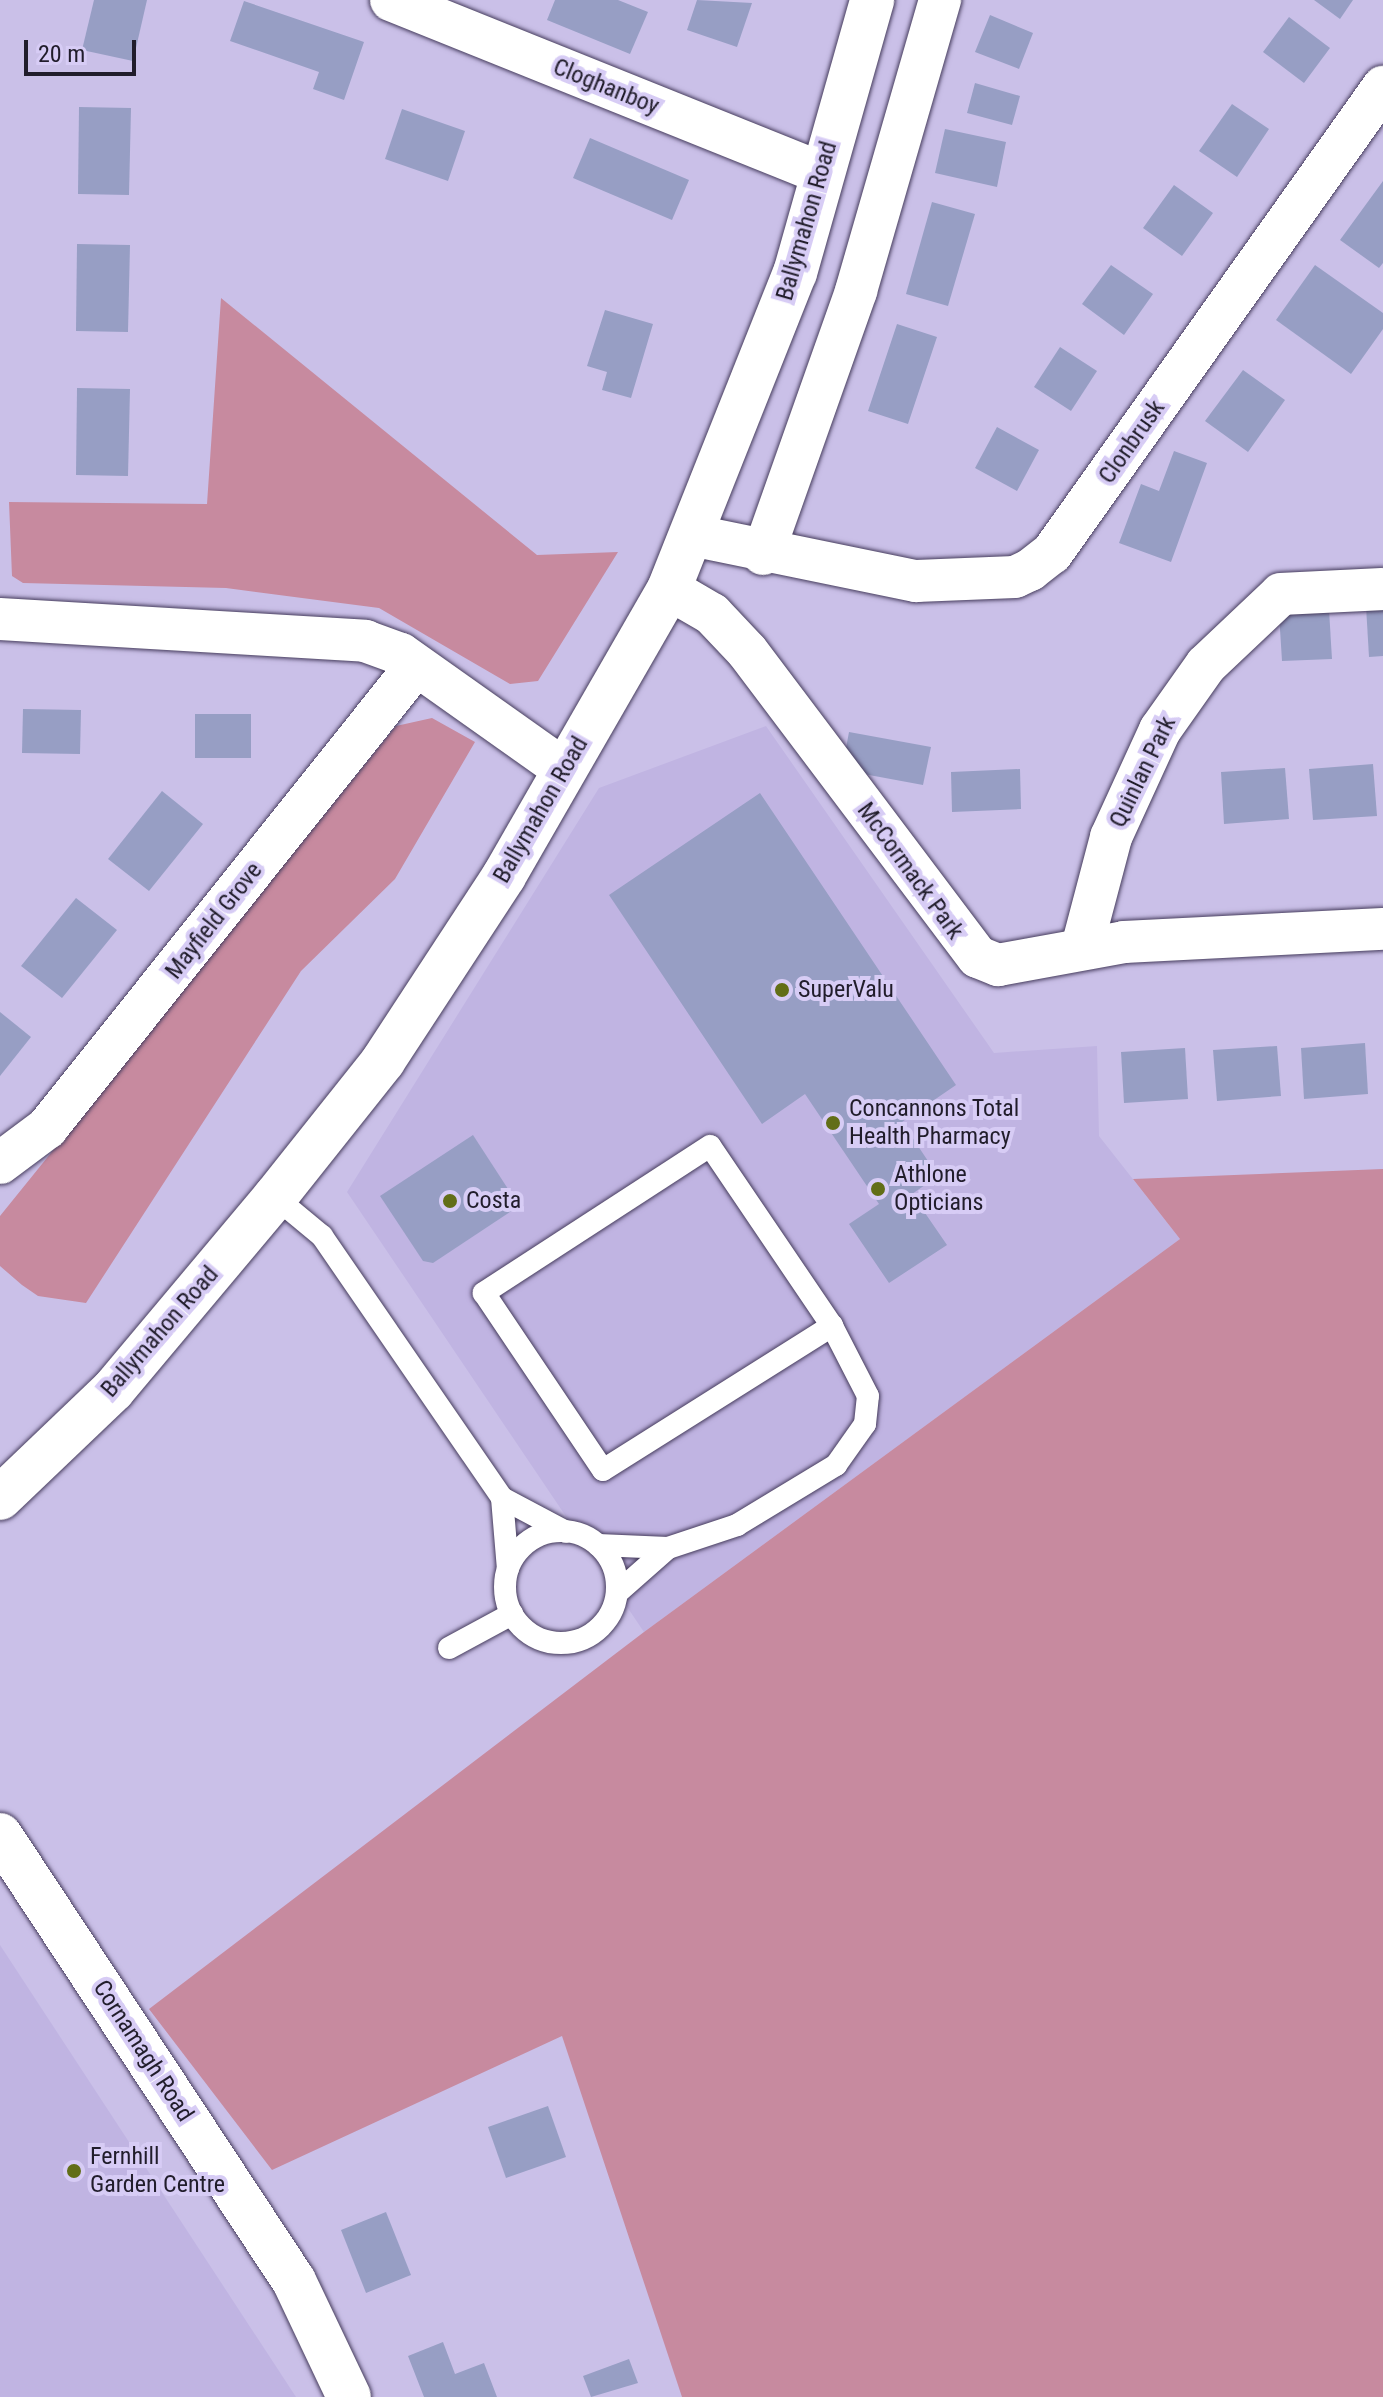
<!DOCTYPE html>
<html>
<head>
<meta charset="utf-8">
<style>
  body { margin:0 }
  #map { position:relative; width:1383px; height:2397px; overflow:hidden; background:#cac0e8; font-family:"Roboto Condensed",sans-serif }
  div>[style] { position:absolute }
  .built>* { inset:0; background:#c0b4e2 }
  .green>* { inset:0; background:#c78a9f }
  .building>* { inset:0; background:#979ec4 }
  .roads { filter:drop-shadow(0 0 2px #463c5d) drop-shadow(0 0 2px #463c5d) }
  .service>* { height:22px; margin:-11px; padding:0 11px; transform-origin:11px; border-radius:11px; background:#fff }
  .service>.ring { margin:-11px; padding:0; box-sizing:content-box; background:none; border:22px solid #fff; border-radius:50% }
  .minor>* { height:42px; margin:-21px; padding:0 21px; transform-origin:21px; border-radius:21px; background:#fff }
  .tertiary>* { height:44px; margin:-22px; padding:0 22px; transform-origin:22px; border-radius:22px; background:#fff }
  .primary>* { height:44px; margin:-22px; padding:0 22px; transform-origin:22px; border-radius:22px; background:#fff }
  .dots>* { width:22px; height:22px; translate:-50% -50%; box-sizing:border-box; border:4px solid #d7ccf5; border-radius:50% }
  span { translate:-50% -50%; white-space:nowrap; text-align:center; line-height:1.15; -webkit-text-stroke:8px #d7ccf5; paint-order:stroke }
  .street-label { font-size:24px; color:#211d2b }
  .poi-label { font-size:24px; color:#211d2b }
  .left { translate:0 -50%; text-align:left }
  .scale { position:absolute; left:24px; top:40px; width:112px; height:36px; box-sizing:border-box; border:4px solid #211d2b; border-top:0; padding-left:10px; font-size:24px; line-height:28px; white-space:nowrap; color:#211d2b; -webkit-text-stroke:6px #d7ccf5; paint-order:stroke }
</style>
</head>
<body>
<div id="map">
  <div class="built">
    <div style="clip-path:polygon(766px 726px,994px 1053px,1097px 1046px,1099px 1136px,1180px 1239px,644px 1632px,347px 1192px,599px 788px)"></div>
    <div style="clip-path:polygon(0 1945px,296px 2397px,0 2397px)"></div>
  </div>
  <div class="green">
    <div style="clip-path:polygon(221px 298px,537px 555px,618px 552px,538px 681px,510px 684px,379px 608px,226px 588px,23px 583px,12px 576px,9px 502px,207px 504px)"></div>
    <div style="clip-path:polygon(432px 718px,475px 742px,395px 879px,301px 971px,86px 1303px,38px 1296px,22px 1285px,0 1266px,0 1216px,396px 726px)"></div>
    <div style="clip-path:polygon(1383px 1169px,1383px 2397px,682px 2397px,562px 2036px,272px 2170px,149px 2009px,644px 1632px,1180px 1239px,1133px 1179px)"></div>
  </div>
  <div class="building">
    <div style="clip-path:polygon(94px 0,147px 0,133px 61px,82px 50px)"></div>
    <div style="clip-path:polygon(555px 0,618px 0,648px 12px,630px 54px,547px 20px)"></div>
    <div style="clip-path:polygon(697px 0,752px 3px,737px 47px,687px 30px)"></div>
    <div style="clip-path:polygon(1314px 0,1353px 0,1340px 19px)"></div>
    <div style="clip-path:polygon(244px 1px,364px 42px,344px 100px,313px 89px,319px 72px,230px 41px)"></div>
    <div style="clip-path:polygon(990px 15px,1033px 33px,1019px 69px,975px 52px)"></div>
    <div style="clip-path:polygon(1289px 17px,1330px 48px,1304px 83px,1263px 52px)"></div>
    <div style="clip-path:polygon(975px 83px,1020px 96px,1012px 125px,967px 113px)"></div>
    <div style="clip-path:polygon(1232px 104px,1269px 129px,1237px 177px,1199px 151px)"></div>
    <div style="clip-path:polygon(79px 107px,131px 108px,129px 195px,78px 194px)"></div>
    <div style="clip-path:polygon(402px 109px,465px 131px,448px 181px,385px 159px)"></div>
    <div style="clip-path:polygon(945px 129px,1006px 142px,997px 187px,935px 173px)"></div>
    <div style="clip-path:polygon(590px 138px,689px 180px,672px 220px,573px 178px)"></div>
    <div style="clip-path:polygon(1383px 181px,1383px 263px,1379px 268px,1340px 240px)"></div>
    <div style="clip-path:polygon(1174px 185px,1213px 213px,1182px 256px,1143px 228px)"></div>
    <div style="clip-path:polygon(932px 202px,975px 214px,948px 306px,906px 294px)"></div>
    <div style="clip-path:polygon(77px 244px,130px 245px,128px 332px,76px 331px)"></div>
    <div style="clip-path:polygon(1111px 265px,1153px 294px,1124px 335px,1082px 304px)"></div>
    <div style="clip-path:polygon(1315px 265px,1383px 313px,1383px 329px,1351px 374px,1276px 320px)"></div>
    <div style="clip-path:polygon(605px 310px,653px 324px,631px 398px,602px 390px,607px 372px,587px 366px)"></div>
    <div style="clip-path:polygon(897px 324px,937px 337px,908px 424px,868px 411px)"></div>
    <div style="clip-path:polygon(1060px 347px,1097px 371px,1071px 411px,1034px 387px)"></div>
    <div style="clip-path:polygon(1243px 370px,1285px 400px,1248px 452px,1205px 421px)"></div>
    <div style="clip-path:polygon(77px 388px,130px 389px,128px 476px,76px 475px)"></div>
    <div style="clip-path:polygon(997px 427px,1039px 450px,1017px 491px,975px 468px)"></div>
    <div style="clip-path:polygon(1174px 451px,1207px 463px,1171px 562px,1119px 543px,1141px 484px,1159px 491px)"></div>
    <div style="clip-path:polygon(1383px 605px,1383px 656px,1369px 657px,1366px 606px)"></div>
    <div style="clip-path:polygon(1329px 610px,1332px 659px,1282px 661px,1279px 613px)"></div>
    <div style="clip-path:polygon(23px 709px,81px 710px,80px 754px,22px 753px)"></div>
    <div style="clip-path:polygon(195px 714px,251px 714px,251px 758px,195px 758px)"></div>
    <div style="clip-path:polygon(849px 732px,931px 747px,923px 785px,842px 770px)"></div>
    <div style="clip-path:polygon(1373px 764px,1377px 816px,1313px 820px,1309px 769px)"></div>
    <div style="clip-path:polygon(1285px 768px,1289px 819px,1224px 824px,1221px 772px)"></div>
    <div style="clip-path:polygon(1020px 769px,1021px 809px,952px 812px,951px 772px)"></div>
    <div style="clip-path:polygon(162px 791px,203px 824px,149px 891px,108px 859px)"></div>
    <div style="clip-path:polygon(760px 793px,956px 1085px,902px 1122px,938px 1176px,912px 1194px,947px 1245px,889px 1283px,849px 1224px,879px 1204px,805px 1094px,762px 1124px,609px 895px)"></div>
    <div style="clip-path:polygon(76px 898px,117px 930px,62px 998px,21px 966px)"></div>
    <div style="clip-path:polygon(0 1012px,31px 1037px,0 1076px)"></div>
    <div style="clip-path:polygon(1365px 1043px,1368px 1094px,1304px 1099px,1301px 1048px)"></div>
    <div style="clip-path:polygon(1277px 1046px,1281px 1096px,1217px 1101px,1213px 1050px)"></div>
    <div style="clip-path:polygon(1185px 1048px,1188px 1099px,1124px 1103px,1121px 1052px)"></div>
    <div style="clip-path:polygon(473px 1135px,519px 1206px,433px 1263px,423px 1261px,380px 1196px)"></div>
    <div style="clip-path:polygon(548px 2106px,566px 2157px,506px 2178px,488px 2127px)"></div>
    <div style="clip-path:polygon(386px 2212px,411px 2275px,366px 2293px,341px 2230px)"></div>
    <div style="clip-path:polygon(443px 2342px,455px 2374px,484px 2363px,497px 2397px,424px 2397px,408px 2356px)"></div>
    <div style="clip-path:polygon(629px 2359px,638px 2383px,591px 2397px,583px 2376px)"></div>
  </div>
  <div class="roads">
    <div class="service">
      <div style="left:275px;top:1197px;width:61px;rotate:39.7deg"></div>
      <div style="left:322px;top:1236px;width:318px;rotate:55.5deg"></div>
      <div style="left:502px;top:1498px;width:72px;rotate:28deg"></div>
      <div style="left:502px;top:1498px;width:71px;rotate:85.2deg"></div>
      <div class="ring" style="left:505px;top:1531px;width:90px;height:90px"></div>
      <div style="left:598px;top:1545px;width:70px;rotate:2.5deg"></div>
      <div style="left:668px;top:1548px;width:73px;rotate:-18.4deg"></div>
      <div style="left:737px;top:1525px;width:116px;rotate:-31.2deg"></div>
      <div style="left:836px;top:1465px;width:50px;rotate:-54.7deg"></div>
      <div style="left:865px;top:1424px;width:28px;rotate:-84deg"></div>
      <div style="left:868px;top:1396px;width:79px;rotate:-117.2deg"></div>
      <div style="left:832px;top:1326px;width:217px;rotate:-124.1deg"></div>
      <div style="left:710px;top:1146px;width:270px;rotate:147deg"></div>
      <div style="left:484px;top:1293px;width:213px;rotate:56.1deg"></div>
      <div style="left:603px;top:1470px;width:271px;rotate:-32.2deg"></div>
      <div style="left:617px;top:1593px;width:68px;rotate:-41.4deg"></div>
      <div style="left:449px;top:1648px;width:72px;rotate:-28.4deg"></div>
    </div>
    <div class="minor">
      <div style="left:391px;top:0;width:463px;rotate:21.9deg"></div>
      <div style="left:691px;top:535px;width:230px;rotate:11.6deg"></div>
      <div style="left:916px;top:581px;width:99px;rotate:-2.3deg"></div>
      <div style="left:1015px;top:577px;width:17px;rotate:-25deg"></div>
      <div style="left:1030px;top:570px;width:28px;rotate:-38deg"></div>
      <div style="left:1052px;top:553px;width:572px;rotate:-54.61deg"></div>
      <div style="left:763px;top:554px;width:279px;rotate:-70.5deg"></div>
      <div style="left:856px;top:291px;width:303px;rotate:-73.9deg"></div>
      <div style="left:669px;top:589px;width:50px;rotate:30.2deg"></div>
      <div style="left:712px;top:614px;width:51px;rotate:46.6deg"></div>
      <div style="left:747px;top:651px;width:383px;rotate:53deg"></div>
      <div style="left:978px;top:957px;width:22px;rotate:22deg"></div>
      <div style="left:998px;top:965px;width:128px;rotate:-10.3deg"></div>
      <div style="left:1124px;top:942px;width:259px;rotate:-2.9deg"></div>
      <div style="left:0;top:619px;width:366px;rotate:3.4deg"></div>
      <div style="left:365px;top:641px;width:38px;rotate:20deg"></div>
      <div style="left:401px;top:654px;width:201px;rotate:35.3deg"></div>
      <div style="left:1082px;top:947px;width:114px;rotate:-75.2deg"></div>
      <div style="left:1111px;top:837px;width:118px;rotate:-65.4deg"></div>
      <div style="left:1160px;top:730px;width:80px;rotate:-54.7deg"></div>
      <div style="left:1206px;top:665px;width:103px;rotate:-43.4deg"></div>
      <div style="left:1281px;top:594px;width:102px;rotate:-2.8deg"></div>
      <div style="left:0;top:1163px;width:59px;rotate:-36.7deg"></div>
      <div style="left:47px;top:1128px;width:591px;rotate:-51.39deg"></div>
    </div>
    <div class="tertiary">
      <div style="left:0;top:1835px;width:534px;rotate:56.61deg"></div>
      <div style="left:294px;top:2281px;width:128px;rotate:64.6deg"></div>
    </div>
    <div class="primary">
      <div style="left:0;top:1498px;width:156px;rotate:-43.7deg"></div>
      <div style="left:113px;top:1390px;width:252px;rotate:-50deg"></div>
      <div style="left:275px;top:1197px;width:174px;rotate:-51.5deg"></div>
      <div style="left:383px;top:1061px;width:221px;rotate:-56.8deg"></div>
      <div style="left:504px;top:876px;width:331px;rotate:-60.1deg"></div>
      <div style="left:669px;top:589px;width:340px;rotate:-68.3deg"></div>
      <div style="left:795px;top:273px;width:284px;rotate:-74.2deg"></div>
    </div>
  </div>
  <div class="dots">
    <div style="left:782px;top:990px;background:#626e17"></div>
    <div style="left:833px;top:1123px;background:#626e17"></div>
    <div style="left:878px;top:1189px;background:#626e17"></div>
    <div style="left:450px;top:1201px;background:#626e17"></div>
    <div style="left:74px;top:2171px;background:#626e17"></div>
  </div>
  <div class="street-label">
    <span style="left:606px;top:87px;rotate:22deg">Cloghanboy</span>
    <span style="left:807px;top:221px;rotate:-74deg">Ballymahon Road</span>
    <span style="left:1132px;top:442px;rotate:-55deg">Clonbrusk</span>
    <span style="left:1143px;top:772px;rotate:-64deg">Quinlan Park</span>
    <span style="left:541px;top:810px;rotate:-60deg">Ballymahon Road</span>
    <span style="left:910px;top:871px;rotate:54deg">McCormack Park</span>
    <span style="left:214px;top:921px;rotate:-52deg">Mayfield Grove</span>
    <span style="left:160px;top:1332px;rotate:-49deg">Ballymahon Road</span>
    <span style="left:143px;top:2051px;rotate:57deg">Cornamagh Road</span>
  </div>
  <div class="poi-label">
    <span class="left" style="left:798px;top:990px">SuperValu</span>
    <span class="left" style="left:849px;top:1123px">Concannons Total<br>Health Pharmacy</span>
    <span class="left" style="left:894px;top:1189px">Athlone<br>Opticians</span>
    <span class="left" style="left:466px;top:1201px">Costa</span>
    <span class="left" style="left:90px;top:2171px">Fernhill<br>Garden Centre</span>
  </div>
  <div class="scale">20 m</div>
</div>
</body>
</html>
